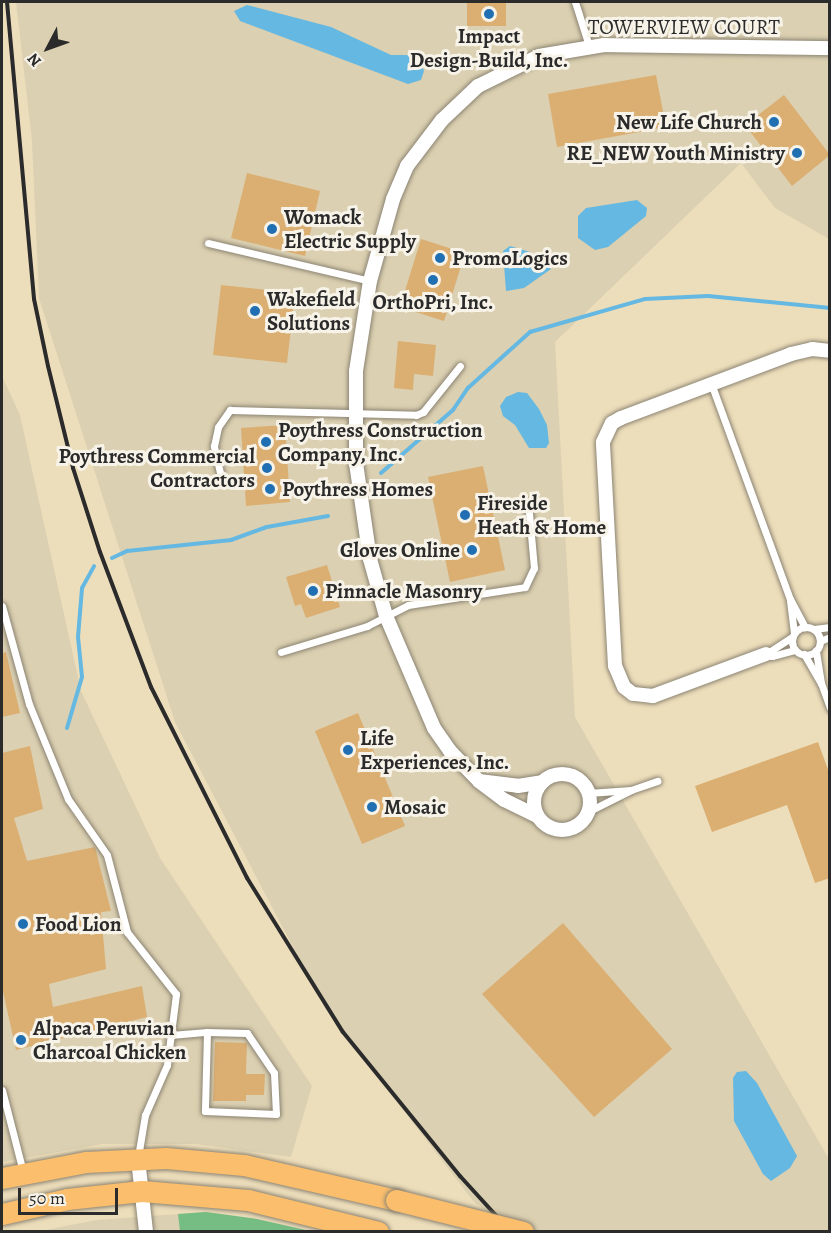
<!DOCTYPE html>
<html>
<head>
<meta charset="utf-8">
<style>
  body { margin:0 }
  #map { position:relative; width:831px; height:1233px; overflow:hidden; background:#eddebb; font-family:Alegreya,serif }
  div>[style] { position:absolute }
  .built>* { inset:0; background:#dbd0b1 }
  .forest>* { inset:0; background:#75bd83 }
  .water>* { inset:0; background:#65b8e1 }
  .stream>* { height:4px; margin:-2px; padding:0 2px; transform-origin:2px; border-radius:2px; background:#65b8e1 }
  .building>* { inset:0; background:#dbae72 }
  .roads { filter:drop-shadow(0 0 2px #8c8473) drop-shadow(0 0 2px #8c8473) }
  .lane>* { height:7px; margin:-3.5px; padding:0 3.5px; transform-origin:3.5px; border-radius:3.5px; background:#fff }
  .lane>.ring { margin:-3.5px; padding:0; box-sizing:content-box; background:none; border:7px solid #fff; border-radius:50% }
  .street>* { height:14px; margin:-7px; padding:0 7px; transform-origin:7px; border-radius:7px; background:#fff }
  .street>.ring { margin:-7px; padding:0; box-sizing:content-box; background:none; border:14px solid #fff; border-radius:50% }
  .primary>* { height:21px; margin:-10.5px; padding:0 10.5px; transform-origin:10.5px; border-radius:10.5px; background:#fabe6d }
  .rail>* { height:4px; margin:-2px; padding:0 2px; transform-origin:2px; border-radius:2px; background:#2b2b2b }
  .bridges { filter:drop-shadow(0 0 2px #8c8473) drop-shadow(0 0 2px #8c8473) }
  .primary-bridge>* { height:21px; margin:-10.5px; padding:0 10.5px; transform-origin:10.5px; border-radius:10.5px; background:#fabe6d }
  .dots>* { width:16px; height:16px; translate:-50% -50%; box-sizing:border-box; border:3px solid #f7f3e8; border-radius:50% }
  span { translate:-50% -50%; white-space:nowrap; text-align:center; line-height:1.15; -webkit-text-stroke:6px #f7f3e8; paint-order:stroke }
  .street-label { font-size:21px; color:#2b2b2b }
  .poi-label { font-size:21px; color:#2b2b2b; font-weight:700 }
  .right { translate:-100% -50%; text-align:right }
  .left { translate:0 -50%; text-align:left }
  .frame { position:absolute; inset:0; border:3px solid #2b2b2b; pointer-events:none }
  .north { position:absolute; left:18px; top:18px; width:60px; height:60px; -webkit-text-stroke:4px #f7f3e8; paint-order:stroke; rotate:229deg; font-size:16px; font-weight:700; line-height:24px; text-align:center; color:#2b2b2b }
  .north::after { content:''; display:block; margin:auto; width:21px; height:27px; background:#2b2b2b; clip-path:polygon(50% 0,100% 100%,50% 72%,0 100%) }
  .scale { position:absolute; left:18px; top:1188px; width:100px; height:27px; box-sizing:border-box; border:3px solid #2b2b2b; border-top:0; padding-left:8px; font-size:18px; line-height:21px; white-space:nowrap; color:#2b2b2b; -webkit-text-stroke:4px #f7f3e8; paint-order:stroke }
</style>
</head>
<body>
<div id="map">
  <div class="built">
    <div style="clip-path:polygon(16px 2px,829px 2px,829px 239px,775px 208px,741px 163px,555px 342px,575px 717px,829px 1159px,829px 1231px,516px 1231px,474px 1202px,326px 1010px,175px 722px,39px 298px,32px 141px)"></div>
    <div style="clip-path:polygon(2px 376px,20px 415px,81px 691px,160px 858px,312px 1086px,291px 1157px,196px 1144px,103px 1144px,2px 1162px)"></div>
    <div style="clip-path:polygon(206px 1212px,310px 1231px,36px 1232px,96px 1220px)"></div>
  </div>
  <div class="forest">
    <div style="clip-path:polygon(206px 1212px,257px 1219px,310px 1231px,180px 1231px,178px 1214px)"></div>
  </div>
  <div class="water">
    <div style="clip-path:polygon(247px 5px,331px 27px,391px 55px,407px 55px,420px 61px,424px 71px,421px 80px,408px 84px,240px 21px,234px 11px)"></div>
    <div style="clip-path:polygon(637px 200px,647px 208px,646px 216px,608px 247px,595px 250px,578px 238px,578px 216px,586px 208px)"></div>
    <div style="clip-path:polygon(510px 246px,530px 252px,551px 269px,524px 288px,506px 291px,503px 251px)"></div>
    <div style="clip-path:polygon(518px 392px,527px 393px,539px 409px,547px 425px,549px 443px,546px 448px,529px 448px,515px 425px,503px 416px,500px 406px,506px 397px)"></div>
    <div style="clip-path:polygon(746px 1071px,757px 1083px,797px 1156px,790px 1168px,771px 1181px,763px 1174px,734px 1121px,733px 1078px,737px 1072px)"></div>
  </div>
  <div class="stream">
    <div style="left:381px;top:473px;width:96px;rotate:-41.2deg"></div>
    <div style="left:453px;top:410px;width:27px;rotate:-56deg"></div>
    <div style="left:468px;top:388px;width:84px;rotate:-42.1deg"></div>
    <div style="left:530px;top:332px;width:120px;rotate:-16deg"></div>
    <div style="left:645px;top:299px;width:63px;rotate:-2.7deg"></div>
    <div style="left:708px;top:296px;width:123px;rotate:5.6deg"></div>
    <div style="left:112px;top:558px;width:17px;rotate:-25deg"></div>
    <div style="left:127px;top:551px;width:105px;rotate:-6deg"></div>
    <div style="left:231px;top:540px;width:38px;rotate:-20deg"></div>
    <div style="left:267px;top:527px;width:62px;rotate:-10.2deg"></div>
    <div style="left:67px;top:728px;width:53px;rotate:-73.6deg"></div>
    <div style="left:82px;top:677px;width:40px;rotate:-95.7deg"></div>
    <div style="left:78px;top:637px;width:49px;rotate:-85.3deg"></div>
    <div style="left:82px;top:588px;width:25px;rotate:-61deg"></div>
  </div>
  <div class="building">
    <div style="clip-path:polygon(467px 2px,506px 2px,506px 26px,467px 26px)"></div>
    <div style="clip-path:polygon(656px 75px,666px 127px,557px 147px,548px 94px)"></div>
    <div style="clip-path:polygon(784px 95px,830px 155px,792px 186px,745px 125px)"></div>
    <div style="clip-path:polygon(247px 173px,320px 191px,305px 256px,231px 238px)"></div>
    <div style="clip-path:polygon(421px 239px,465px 253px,444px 321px,400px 307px)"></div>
    <div style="clip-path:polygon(221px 285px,295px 293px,287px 363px,213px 355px)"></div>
    <div style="clip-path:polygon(398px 341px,436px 345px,433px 376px,414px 374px,413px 390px,394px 388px)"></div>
    <div style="clip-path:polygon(285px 425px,290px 502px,246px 506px,241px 428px)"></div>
    <div style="clip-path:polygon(483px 466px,505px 570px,450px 582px,428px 477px)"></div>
    <div style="clip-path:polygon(327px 565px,340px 607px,306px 618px,301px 604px,295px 606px,286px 577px)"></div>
    <div style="clip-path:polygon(6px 652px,20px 713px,2px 717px,2px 653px)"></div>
    <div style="clip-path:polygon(358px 713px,405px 826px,362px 844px,315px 731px)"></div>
    <div style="clip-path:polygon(818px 742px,830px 775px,830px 878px,815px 883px,787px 805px,712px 832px,695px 786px)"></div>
    <div style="clip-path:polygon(30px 746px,43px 809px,14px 818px,27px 861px,95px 847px,111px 911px,101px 912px,106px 969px,49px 984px,53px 1007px,142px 986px,147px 1017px,16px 1050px,2px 987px,2px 753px)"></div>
    <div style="clip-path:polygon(563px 923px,672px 1049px,594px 1117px,482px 994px)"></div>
    <div style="clip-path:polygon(215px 1042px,247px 1043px,246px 1074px,265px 1074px,264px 1095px,246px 1095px,246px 1101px,213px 1101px)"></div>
  </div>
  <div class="roads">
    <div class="lane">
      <div style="left:575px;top:2px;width:46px;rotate:72.3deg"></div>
      <div style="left:208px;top:243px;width:166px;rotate:13.2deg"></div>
      <div style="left:712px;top:386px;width:227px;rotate:69.9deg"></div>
      <div style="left:221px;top:477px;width:32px;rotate:-103deg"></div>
      <div style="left:214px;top:446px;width:19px;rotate:-78deg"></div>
      <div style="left:218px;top:427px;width:21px;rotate:-55deg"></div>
      <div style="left:230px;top:410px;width:186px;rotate:1.5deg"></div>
      <div style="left:416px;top:415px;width:8px;rotate:-23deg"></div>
      <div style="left:423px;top:412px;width:59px;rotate:-51.2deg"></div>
      <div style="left:2px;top:606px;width:102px;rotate:74.6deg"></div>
      <div style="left:29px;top:704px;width:103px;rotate:67.7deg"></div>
      <div style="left:68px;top:799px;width:68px;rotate:55.1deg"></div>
      <div style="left:107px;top:855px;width:80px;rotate:75.4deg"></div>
      <div style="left:127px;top:932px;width:79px;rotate:51.7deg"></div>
      <div style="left:176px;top:994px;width:72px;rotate:97.2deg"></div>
      <div style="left:167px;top:1065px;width:55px;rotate:113.7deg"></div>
      <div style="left:145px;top:1115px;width:43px;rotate:99.5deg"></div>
      <div class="ring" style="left:792px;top:627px;width:21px;height:21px"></div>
      <div style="left:814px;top:629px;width:16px;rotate:-7deg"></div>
      <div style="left:794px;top:633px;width:34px;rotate:-97deg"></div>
      <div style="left:790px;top:599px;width:32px;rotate:62deg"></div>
      <div style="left:792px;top:637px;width:31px;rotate:147deg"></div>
      <div style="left:766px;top:654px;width:6px;rotate:18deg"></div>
      <div style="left:772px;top:656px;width:24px;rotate:-15deg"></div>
      <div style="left:820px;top:641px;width:11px;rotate:-22deg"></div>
      <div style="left:281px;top:652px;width:90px;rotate:-16.8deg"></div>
      <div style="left:367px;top:626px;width:46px;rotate:-27.1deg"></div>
      <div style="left:408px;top:605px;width:118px;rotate:-8.7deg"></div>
      <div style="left:525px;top:587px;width:21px;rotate:-65deg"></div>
      <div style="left:534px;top:568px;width:66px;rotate:-95.2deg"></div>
      <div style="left:804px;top:654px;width:34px;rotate:60deg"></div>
      <div style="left:821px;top:683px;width:33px;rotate:-99deg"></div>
      <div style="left:821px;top:683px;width:27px;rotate:70deg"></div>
      <div style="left:631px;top:790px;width:28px;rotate:-19deg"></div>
      <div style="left:588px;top:793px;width:43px;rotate:-4deg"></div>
      <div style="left:631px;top:790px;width:47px;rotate:153.4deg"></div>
      <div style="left:171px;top:1035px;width:36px;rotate:-5deg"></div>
      <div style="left:207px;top:1032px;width:79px;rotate:91.5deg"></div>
      <div style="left:205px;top:1111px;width:71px;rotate:2.4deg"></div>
      <div style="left:276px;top:1114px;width:41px;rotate:-92.8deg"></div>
      <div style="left:274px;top:1073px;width:48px;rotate:-124deg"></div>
      <div style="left:247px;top:1033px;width:40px;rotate:-178.6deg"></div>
      <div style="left:2px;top:1090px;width:85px;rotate:75.6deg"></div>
    </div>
    <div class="street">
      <div style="left:766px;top:654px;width:121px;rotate:159.6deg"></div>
      <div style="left:653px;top:696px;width:20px;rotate:-174deg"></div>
      <div style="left:633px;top:694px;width:11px;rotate:-142deg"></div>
      <div style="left:624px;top:687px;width:23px;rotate:-113deg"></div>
      <div style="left:615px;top:666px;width:224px;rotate:-93.1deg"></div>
      <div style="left:603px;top:442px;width:21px;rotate:-65deg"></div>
      <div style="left:612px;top:423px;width:10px;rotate:-29deg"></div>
      <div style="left:621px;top:418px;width:182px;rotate:-20.6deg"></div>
      <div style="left:791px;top:354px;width:22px;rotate:-13deg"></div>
      <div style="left:812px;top:349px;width:18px;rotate:6deg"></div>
      <div class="ring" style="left:534px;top:774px;width:42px;height:42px"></div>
      <div style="left:479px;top:781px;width:39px;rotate:7deg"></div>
      <div style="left:518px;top:786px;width:24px;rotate:-9deg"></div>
      <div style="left:537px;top:816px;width:37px;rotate:-154deg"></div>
      <div style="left:504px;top:800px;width:31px;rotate:-143deg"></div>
      <div style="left:479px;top:781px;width:42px;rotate:-134deg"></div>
      <div style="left:450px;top:751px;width:28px;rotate:-125deg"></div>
      <div style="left:434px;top:728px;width:122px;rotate:-113.2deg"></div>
      <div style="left:386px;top:616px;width:59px;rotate:-105.7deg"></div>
      <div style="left:370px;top:559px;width:97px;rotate:-98.3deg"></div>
      <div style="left:356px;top:463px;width:92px;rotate:-90deg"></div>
      <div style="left:356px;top:371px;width:91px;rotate:-81.2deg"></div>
      <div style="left:370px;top:281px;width:85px;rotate:-74.3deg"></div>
      <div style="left:393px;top:199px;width:36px;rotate:-67deg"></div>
      <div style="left:407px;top:166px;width:58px;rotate:-52.7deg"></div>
      <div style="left:442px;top:120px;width:50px;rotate:-43.4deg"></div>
      <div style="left:478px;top:86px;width:68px;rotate:-26.2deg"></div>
      <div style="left:539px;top:56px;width:66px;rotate:-9.6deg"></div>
      <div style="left:604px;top:45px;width:226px;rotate:0.8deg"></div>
      <div style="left:138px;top:1159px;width:73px;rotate:83.7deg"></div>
    </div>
    <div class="primary">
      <div style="left:2px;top:1178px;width:86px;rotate:-10.8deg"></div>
      <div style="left:86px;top:1162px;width:80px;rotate:-2.9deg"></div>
      <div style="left:166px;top:1158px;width:78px;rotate:5.1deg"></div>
      <div style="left:244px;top:1165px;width:156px;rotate:13deg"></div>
      <div style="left:2px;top:1214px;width:67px;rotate:-13deg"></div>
      <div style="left:67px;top:1199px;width:75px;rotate:-6.1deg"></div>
      <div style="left:142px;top:1191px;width:106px;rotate:4.9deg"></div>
      <div style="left:248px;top:1200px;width:134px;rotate:13.8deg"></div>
    </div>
  </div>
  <div class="rail">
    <div style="left:7px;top:2px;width:298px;rotate:84.8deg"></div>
    <div style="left:34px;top:299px;width:68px;rotate:78.2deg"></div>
    <div style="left:48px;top:366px;width:105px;rotate:76.2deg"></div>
    <div style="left:73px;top:468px;width:88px;rotate:72.2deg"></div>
    <div style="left:100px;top:552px;width:144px;rotate:69.3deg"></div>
    <div style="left:151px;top:687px;width:214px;rotate:63.3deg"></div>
    <div style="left:247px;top:878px;width:181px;rotate:58.1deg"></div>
    <div style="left:343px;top:1032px;width:186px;rotate:50.9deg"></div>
    <div style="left:460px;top:1176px;width:76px;rotate:47.7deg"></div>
  </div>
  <div class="bridges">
    <div class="primary-bridge">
      <div style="left:396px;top:1200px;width:131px;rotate:14.1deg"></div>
    </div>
  </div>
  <div class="dots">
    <div style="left:489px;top:14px;background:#1f6fb2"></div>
    <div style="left:774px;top:122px;background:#1f6fb2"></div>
    <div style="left:797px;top:153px;background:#1f6fb2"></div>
    <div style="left:272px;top:229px;background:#1f6fb2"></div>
    <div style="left:440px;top:258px;background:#1f6fb2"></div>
    <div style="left:433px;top:280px;background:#1f6fb2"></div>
    <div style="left:255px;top:311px;background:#1f6fb2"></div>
    <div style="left:266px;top:442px;background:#1f6fb2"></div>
    <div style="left:267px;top:468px;background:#1f6fb2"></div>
    <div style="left:270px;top:489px;background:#1f6fb2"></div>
    <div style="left:465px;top:515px;background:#1f6fb2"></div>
    <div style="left:472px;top:550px;background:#1f6fb2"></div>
    <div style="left:313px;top:591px;background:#1f6fb2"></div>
    <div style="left:348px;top:750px;background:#1f6fb2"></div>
    <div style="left:372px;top:807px;background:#1f6fb2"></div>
    <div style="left:23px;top:924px;background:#1f6fb2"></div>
    <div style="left:21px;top:1040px;background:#1f6fb2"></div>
  </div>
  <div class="street-label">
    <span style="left:684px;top:27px">TOWERVIEW COURT</span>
  </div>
  <div class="poi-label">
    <span style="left:489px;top:48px">Impact<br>Design-Build, Inc.</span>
    <span class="right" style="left:762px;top:122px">New Life Church</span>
    <span class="right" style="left:785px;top:153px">RE_NEW Youth Ministry</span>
    <span class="left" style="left:284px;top:229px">Womack<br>Electric Supply</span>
    <span class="left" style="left:452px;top:258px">PromoLogics</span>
    <span class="left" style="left:267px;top:311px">Wakefield<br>Solutions</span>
    <span style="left:433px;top:302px">OrthoPri, Inc.</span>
    <span class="left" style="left:278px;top:442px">Poythress Construction<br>Company, Inc.</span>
    <span class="right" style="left:255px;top:468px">Poythress Commercial<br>Contractors</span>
    <span class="left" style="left:282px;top:489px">Poythress Homes</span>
    <span class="left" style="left:477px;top:515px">Fireside<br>Heath &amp; Home</span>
    <span class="right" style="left:460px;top:550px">Gloves Online</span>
    <span class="left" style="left:325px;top:591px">Pinnacle Masonry</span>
    <span class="left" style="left:360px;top:750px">Life<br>Experiences, Inc.</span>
    <span class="left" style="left:384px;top:807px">Mosaic</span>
    <span class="left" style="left:35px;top:924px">Food Lion</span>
    <span class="left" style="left:33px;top:1040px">Alpaca Peruvian<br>Charcoal Chicken</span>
  </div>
  <div class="frame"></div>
  <div class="north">N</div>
  <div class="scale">50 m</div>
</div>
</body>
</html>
